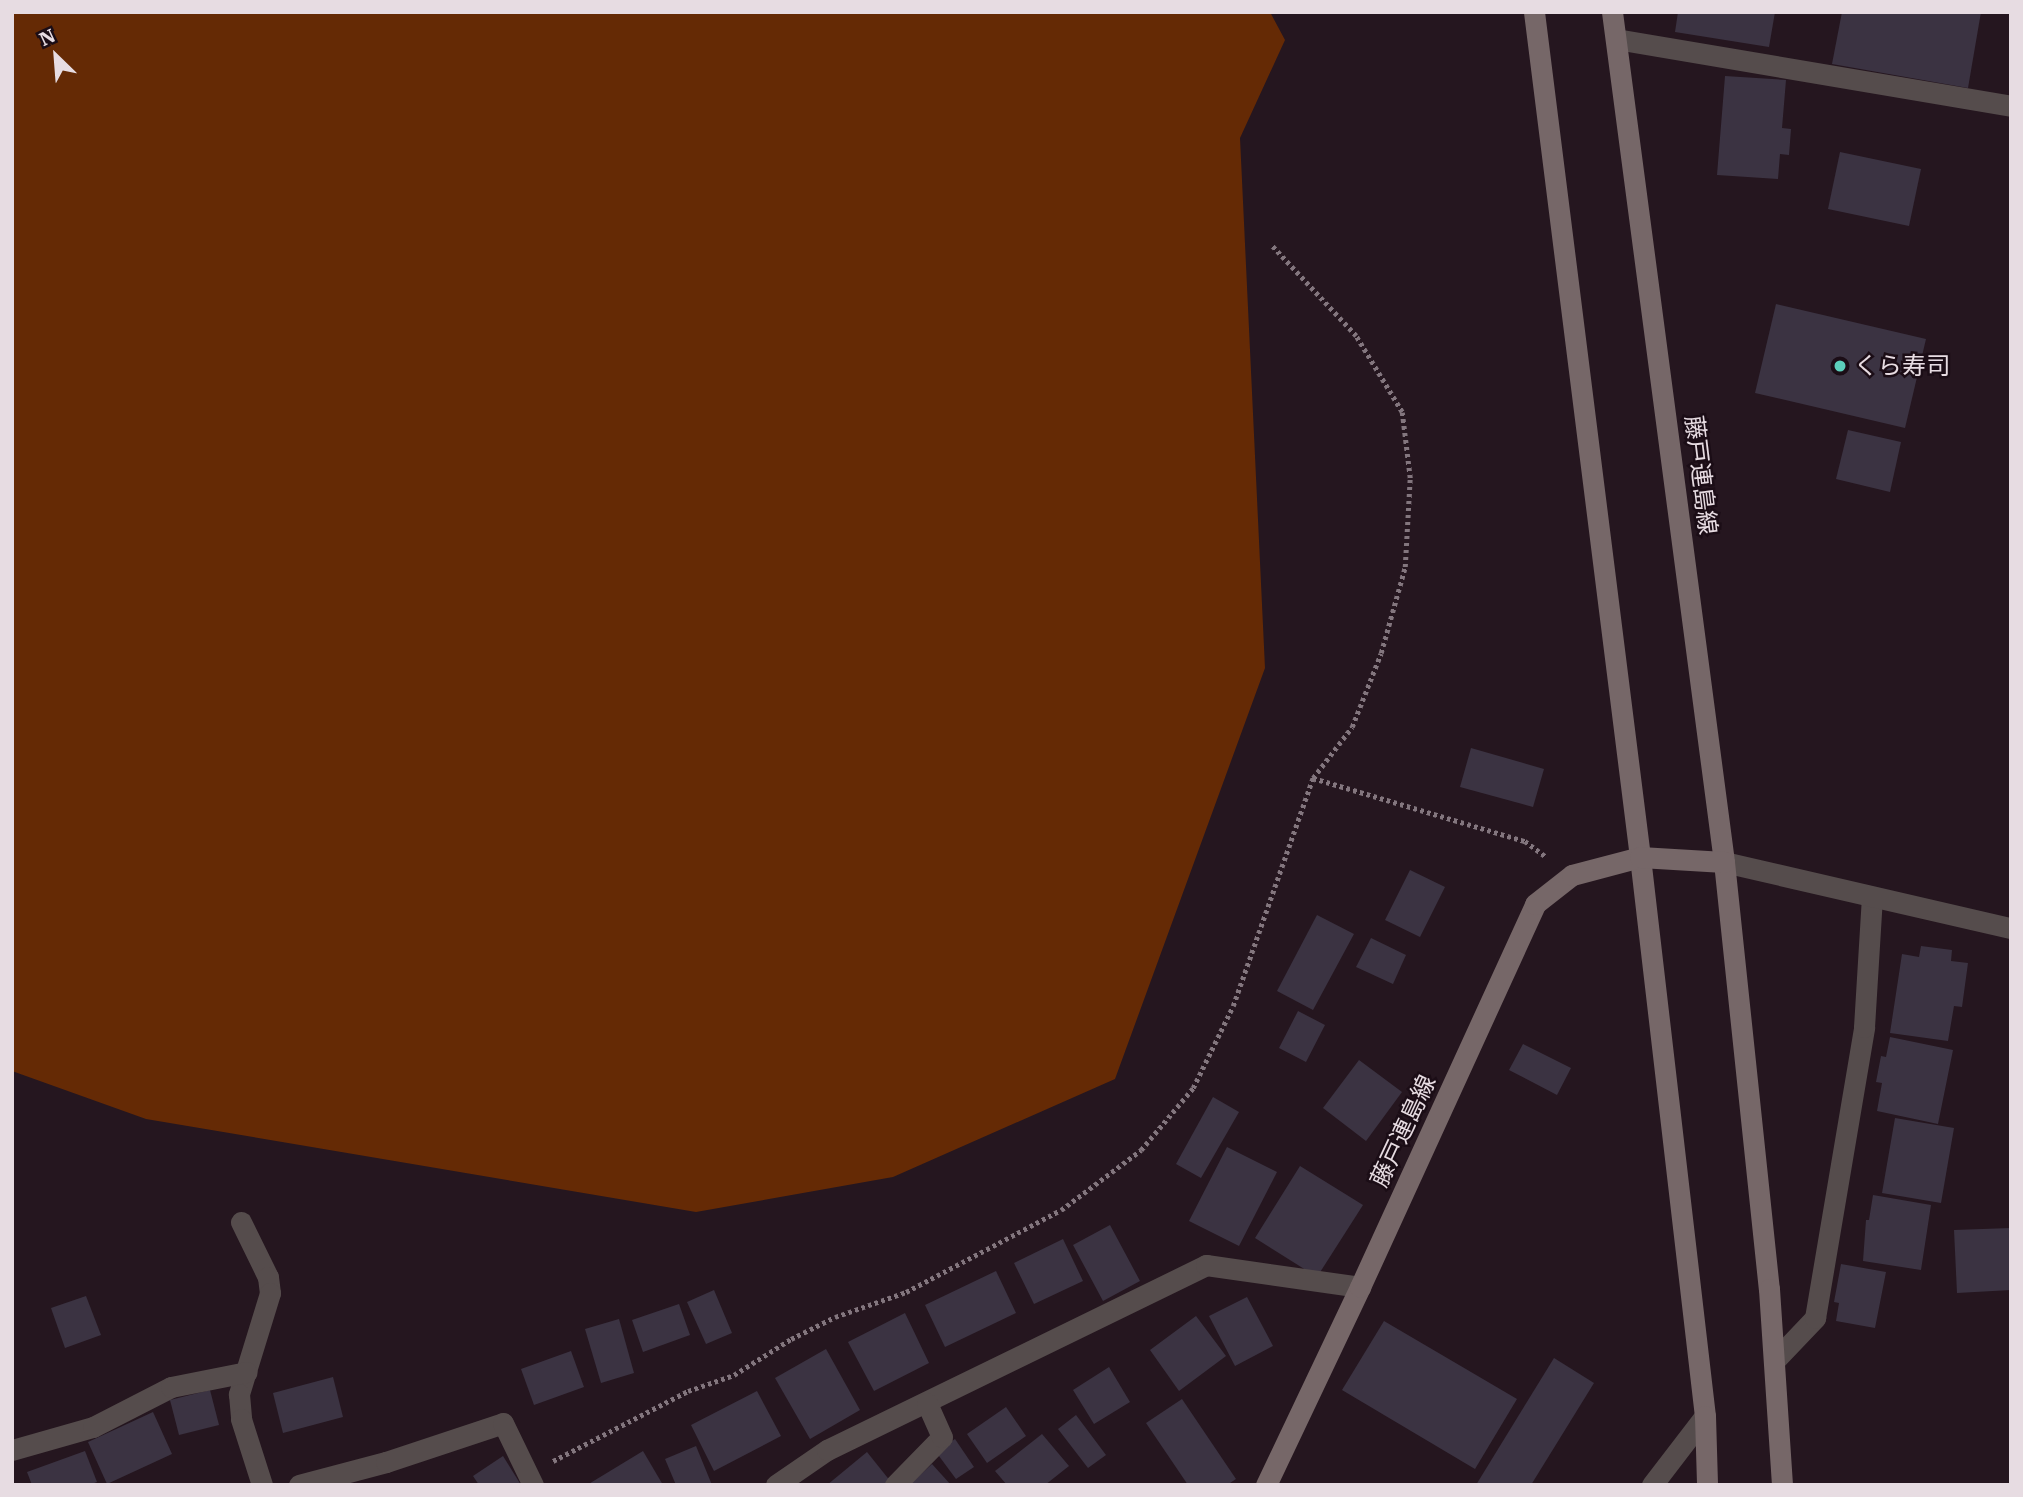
<!DOCTYPE html>
<html>
<head>
<meta charset="utf-8">
<style>
  body { margin:0 }
  #map { position:relative; width:2023px; height:1497px; overflow:hidden; background:#25161f; font-family:"IBM Plex Serif","Noto Sans JP",serif }
  div>[style] { position:absolute }
  .green>* { inset:0; background:#652a05 }
  .building>* { inset:0; background:#3b3342 }
  .path>* { height:4.5px; margin-top:-2.25px; transform-origin:0; background:repeating-linear-gradient(90deg,#83767e 0 3.5px,transparent 0 7px) }
  .lane>* { height:21px; margin:-10.5px; padding:0 10.5px; transform-origin:10.5px; border-radius:10.5px; background:#554c4c }
  .street>* { height:21px; margin:-10.5px; padding:0 10.5px; transform-origin:10.5px; border-radius:10.5px; background:#554c4c }
  .secondary>* { height:21px; margin:-10.5px; padding:0 10.5px; transform-origin:10.5px; border-radius:10.5px; background:#766768 }
  .dots>* { width:19px; height:19px; translate:-50% -50%; box-sizing:border-box; border:4px solid #1b0d16; border-radius:50% }
  span { translate:-50% -50%; white-space:nowrap; text-align:center; line-height:1.15; -webkit-text-stroke:5px #1b0d16; paint-order:stroke }
  .poi-label { font-size:24px; color:#e7dce2 }
  .left { translate:0 -50%; text-align:left }
  .street-label { font-size:24px; color:#e7dce2 }
  .frame { position:absolute; inset:0; border:14px solid #e7dce2; pointer-events:none }
  .north { position:absolute; left:21px; top:21px; width:70px; height:70px; -webkit-text-stroke:5px #1b0d16; paint-order:stroke; rotate:335deg; font-size:19px; font-weight:700; line-height:28px; text-align:center; color:#e7dce2 }
  .north::after { content:''; display:block; margin:auto; width:24px; height:32px; background:#e7dce2; clip-path:polygon(50% 0,100% 100%,50% 72%,0 100%) }
</style>
</head>
<body>
<div id="map">
  <div class="green">
    <div style="clip-path:polygon(12px 12px,1270px 12px,1285px 40px,1240px 138px,1265px 668px,1115px 1079px,893px 1177px,696px 1212px,146px 1119px,12px 1071px)"></div>
  </div>
  <div class="building">
    <div style="clip-path:polygon(1678px 12px,1775px 12px,1769px 47px,1675px 32px)"></div>
    <div style="clip-path:polygon(1842px 12px,1981px 12px,1968px 88px,1832px 64px)"></div>
    <div style="clip-path:polygon(1725px 76px,1786px 80px,1782px 128px,1791px 129px,1789px 155px,1780px 154px,1778px 179px,1717px 175px)"></div>
    <div style="clip-path:polygon(1840px 152px,1921px 169px,1909px 226px,1828px 209px)"></div>
    <div style="clip-path:polygon(1776px 304px,1926px 339px,1905px 428px,1755px 393px)"></div>
    <div style="clip-path:polygon(1848px 430px,1901px 442px,1890px 492px,1836px 479px)"></div>
    <div style="clip-path:polygon(1471px 748px,1544px 769px,1533px 807px,1460px 787px)"></div>
    <div style="clip-path:polygon(1410px 870px,1445px 887px,1420px 937px,1385px 920px)"></div>
    <div style="clip-path:polygon(1317px 915px,1354px 934px,1313px 1010px,1277px 991px)"></div>
    <div style="clip-path:polygon(1371px 938px,1406px 955px,1393px 984px,1356px 967px)"></div>
    <div style="clip-path:polygon(1921px 946px,1952px 950px,1951px 961px,1968px 963px,1962px 1007px,1954px 1006px,1948px 1041px,1890px 1033px,1902px 954px,1919px 957px)"></div>
    <div style="clip-path:polygon(1298px 1011px,1325px 1025px,1306px 1062px,1279px 1048px)"></div>
    <div style="clip-path:polygon(1890px 1037px,1953px 1050px,1938px 1124px,1877px 1111px,1882px 1083px,1876px 1082px,1881px 1056px,1886px 1057px)"></div>
    <div style="clip-path:polygon(1523px 1044px,1571px 1068px,1557px 1095px,1509px 1070px)"></div>
    <div style="clip-path:polygon(1359px 1060px,1402px 1092px,1366px 1141px,1323px 1108px)"></div>
    <div style="clip-path:polygon(1213px 1097px,1239px 1112px,1201px 1178px,1176px 1164px)"></div>
    <div style="clip-path:polygon(1895px 1118px,1954px 1128px,1941px 1203px,1882px 1193px)"></div>
    <div style="clip-path:polygon(1227px 1147px,1277px 1172px,1239px 1246px,1189px 1221px)"></div>
    <div style="clip-path:polygon(1300px 1166px,1363px 1205px,1317px 1277px,1255px 1238px)"></div>
    <div style="clip-path:polygon(1873px 1195px,1931px 1205px,1921px 1270px,1863px 1261px,1866px 1220px,1869px 1220px)"></div>
    <div style="clip-path:polygon(1110px 1225px,1140px 1281px,1103px 1301px,1073px 1245px)"></div>
    <div style="clip-path:polygon(2011px 1228px,2011px 1290px,1957px 1293px,1954px 1230px)"></div>
    <div style="clip-path:polygon(1063px 1239px,1083px 1281px,1034px 1304px,1014px 1263px)"></div>
    <div style="clip-path:polygon(1841px 1264px,1886px 1272px,1875px 1328px,1836px 1321px,1839px 1303px,1834px 1302px)"></div>
    <div style="clip-path:polygon(996px 1271px,1016px 1313px,945px 1347px,925px 1305px)"></div>
    <div style="clip-path:polygon(714px 1290px,732px 1333px,706px 1344px,687px 1302px)"></div>
    <div style="clip-path:polygon(86px 1296px,101px 1335px,65px 1348px,51px 1308px)"></div>
    <div style="clip-path:polygon(1247px 1297px,1273px 1346px,1235px 1366px,1209px 1316px)"></div>
    <div style="clip-path:polygon(679px 1304px,690px 1335px,643px 1352px,632px 1320px)"></div>
    <div style="clip-path:polygon(905px 1313px,929px 1363px,874px 1391px,848px 1342px)"></div>
    <div style="clip-path:polygon(1196px 1316px,1226px 1356px,1179px 1391px,1150px 1350px)"></div>
    <div style="clip-path:polygon(619px 1319px,634px 1373px,601px 1383px,585px 1329px)"></div>
    <div style="clip-path:polygon(1384px 1321px,1517px 1399px,1475px 1469px,1342px 1390px)"></div>
    <div style="clip-path:polygon(826px 1349px,860px 1410px,810px 1439px,775px 1378px)"></div>
    <div style="clip-path:polygon(571px 1351px,584px 1387px,534px 1405px,521px 1369px)"></div>
    <div style="clip-path:polygon(1554px 1358px,1594px 1383px,1531px 1485px,1476px 1485px)"></div>
    <div style="clip-path:polygon(1109px 1367px,1130px 1402px,1094px 1424px,1073px 1390px)"></div>
    <div style="clip-path:polygon(333px 1377px,343px 1417px,283px 1433px,273px 1393px)"></div>
    <div style="clip-path:polygon(210px 1390px,219px 1425px,179px 1435px,170px 1400px)"></div>
    <div style="clip-path:polygon(757px 1391px,781px 1436px,714px 1471px,691px 1425px)"></div>
    <div style="clip-path:polygon(1182px 1399px,1236px 1479px,1227px 1485px,1188px 1485px,1146px 1423px)"></div>
    <div style="clip-path:polygon(1006px 1407px,1026px 1436px,987px 1463px,967px 1434px)"></div>
    <div style="clip-path:polygon(153px 1412px,172px 1454px,107px 1484px,88px 1442px)"></div>
    <div style="clip-path:polygon(1076px 1415px,1106px 1455px,1088px 1468px,1058px 1429px)"></div>
    <div style="clip-path:polygon(1042px 1434px,1069px 1466px,1045px 1485px,1007px 1485px,995px 1471px)"></div>
    <div style="clip-path:polygon(955px 1439px,974px 1467px,956px 1479px,936px 1452px)"></div>
    <div style="clip-path:polygon(696px 1446px,712px 1485px,676px 1485px,665px 1459px)"></div>
    <div style="clip-path:polygon(85px 1451px,97px 1482px,89px 1485px,32px 1485px,27px 1472px)"></div>
    <div style="clip-path:polygon(643px 1451px,663px 1485px,587px 1485px)"></div>
    <div style="clip-path:polygon(867px 1452px,891px 1482px,887px 1485px,827px 1485px)"></div>
    <div style="clip-path:polygon(503px 1456px,521px 1485px,479px 1485px,473px 1476px)"></div>
    <div style="clip-path:polygon(932px 1464px,951px 1485px,909px 1485px)"></div>
  </div>
  <div class="path">
    <div style="left:1313px;top:778px;width:221px;rotate:16.6deg"></div>
    <div style="left:1525px;top:841px;width:26px;rotate:37deg"></div>
    <div style="left:553px;top:1461px;width:152px;rotate:-27.4deg"></div>
    <div style="left:688px;top:1391px;width:49px;rotate:-19.2deg"></div>
    <div style="left:734px;top:1375px;width:67px;rotate:-32.3deg"></div>
    <div style="left:791px;top:1339px;width:49px;rotate:-26.6deg"></div>
    <div style="left:835px;top:1317px;width:75px;rotate:-19.4deg"></div>
    <div style="left:906px;top:1292px;width:175px;rotate:-27.9deg"></div>
    <div style="left:1061px;top:1210px;width:100px;rotate:-36.9deg"></div>
    <div style="left:1141px;top:1150px;width:81px;rotate:-50deg"></div>
    <div style="left:1193px;top:1088px;width:91px;rotate:-64deg"></div>
    <div style="left:1233px;top:1006px;width:242px;rotate:-70.7deg"></div>
    <div style="left:1313px;top:778px;width:64px;rotate:-52.6deg"></div>
    <div style="left:1352px;top:727px;width:79px;rotate:-68.6deg"></div>
    <div style="left:1381px;top:653px;width:89px;rotate:-74.4deg"></div>
    <div style="left:1405px;top:567px;width:89px;rotate:-86.8deg"></div>
    <div style="left:1410px;top:478px;width:66px;rotate:-96.9deg"></div>
    <div style="left:1402px;top:412px;width:89px;rotate:-121.2deg"></div>
    <div style="left:1356px;top:336px;width:123px;rotate:-133deg"></div>
  </div>
  <div class="lane">
    <div style="left:1776px;top:1359px;width:57px;rotate:-46.4deg"></div>
    <div style="left:1815px;top:1318px;width:295px;rotate:-80.4deg"></div>
    <div style="left:1864px;top:1027px;width:129px;rotate:-86.5deg"></div>
    <div style="left:299px;top:1485px;width:90px;rotate:-14.8deg"></div>
    <div style="left:386px;top:1462px;width:123px;rotate:-18.4deg"></div>
    <div style="left:503px;top:1423px;width:69px;rotate:64.2deg"></div>
    <div style="left:776px;top:1485px;width:62px;rotate:-34.5deg"></div>
    <div style="left:827px;top:1450px;width:422px;rotate:-26deg"></div>
    <div style="left:895px;top:1485px;width:67px;rotate:-45.6deg"></div>
    <div style="left:942px;top:1437px;width:37px;rotate:-114deg"></div>
  </div>
  <div class="street">
    <div style="left:1616px;top:39px;width:401px;rotate:9.6deg"></div>
    <div style="left:1724px;top:862px;width:294px;rotate:13deg"></div>
    <div style="left:241px;top:1222px;width:61px;rotate:63.9deg"></div>
    <div style="left:268px;top:1277px;width:16px;rotate:83deg"></div>
    <div style="left:270px;top:1293px;width:106px;rotate:107.1deg"></div>
    <div style="left:239px;top:1394px;width:25px;rotate:85deg"></div>
    <div style="left:241px;top:1419px;width:69px;rotate:72.3deg"></div>
    <div style="left:1206px;top:1265px;width:156px;rotate:8.1deg"></div>
    <div style="left:12px;top:1450px;width:84px;rotate:-15.9deg"></div>
    <div style="left:93px;top:1427px;width:88px;rotate:-27.1deg"></div>
    <div style="left:171px;top:1387px;width:77px;rotate:-11.2deg"></div>
    <div style="left:1652px;top:1485px;width:87px;rotate:-52.5deg"></div>
  </div>
  <div class="secondary">
    <div style="left:1534px;top:12px;width:852px;rotate:82.85deg"></div>
    <div style="left:1640px;top:857px;width:563px;rotate:83.37deg"></div>
    <div style="left:1705px;top:1416px;width:69px;rotate:88.3deg"></div>
    <div style="left:1612px;top:12px;width:857px;rotate:82.49deg"></div>
    <div style="left:1724px;top:862px;width:429px;rotate:84deg"></div>
    <div style="left:1769px;top:1289px;width:196px;rotate:86.2deg"></div>
    <div style="left:1266px;top:1485px;width:219px;rotate:-64.6deg"></div>
    <div style="left:1360px;top:1287px;width:421px;rotate:-65.4deg"></div>
    <div style="left:1535px;top:904px;width:47px;rotate:-38.1deg"></div>
    <div style="left:1572px;top:875px;width:70px;rotate:-14.8deg"></div>
    <div style="left:1640px;top:857px;width:84px;rotate:3.4deg"></div>
  </div>
  <div class="dots">
    <div style="left:1840px;top:366px;background:#5ccebb"></div>
  </div>
  <div class="poi-label">
    <span class="left" style="left:1854px;top:366px">くら寿司</span>
  </div>
  <div class="street-label">
    <span style="left:1701px;top:475px;rotate:83deg">藤戸連島線</span>
    <span style="left:1403px;top:1131px;rotate:-65deg">藤戸連島線</span>
  </div>
  <div class="frame"></div>
  <div class="north">N</div>
</div>
</body>
</html>
